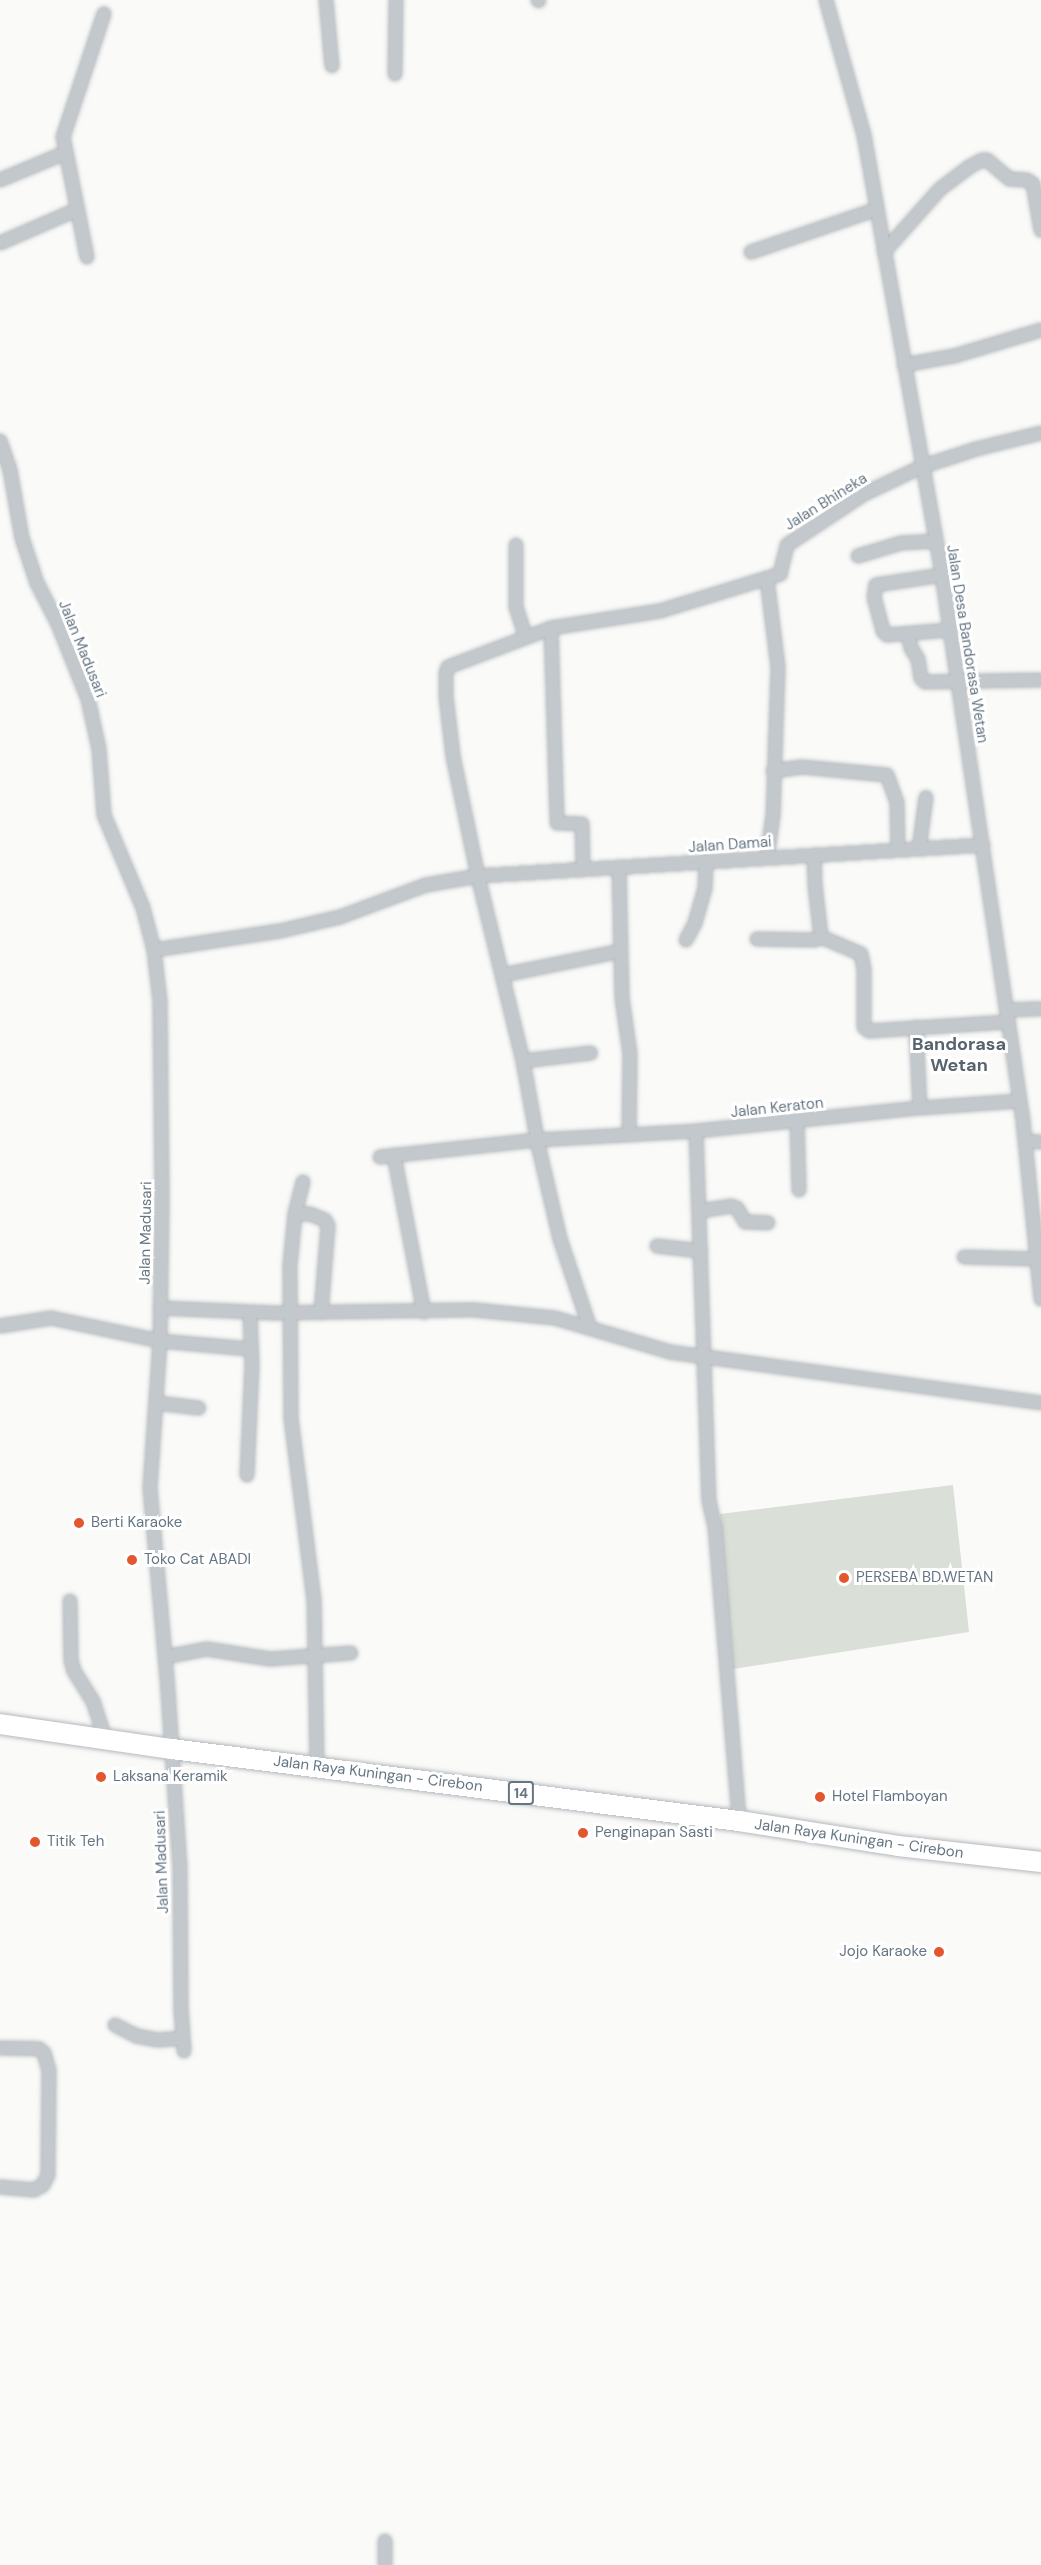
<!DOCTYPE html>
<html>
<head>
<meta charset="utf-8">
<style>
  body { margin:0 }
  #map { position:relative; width:1041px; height:2565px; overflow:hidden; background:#fafaf8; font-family:"DM Sans",sans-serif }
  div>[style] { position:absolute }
  .green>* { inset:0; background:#dadfd7 }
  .roads { filter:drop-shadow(0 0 2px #b4b9bd) drop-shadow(0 0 2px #b4b9bd) }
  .minor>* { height:12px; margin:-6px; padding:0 6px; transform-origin:6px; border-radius:6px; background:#c3c8cc }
  .trunk>* { height:20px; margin:-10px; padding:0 10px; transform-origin:10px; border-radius:10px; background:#fff }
  .dots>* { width:16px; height:16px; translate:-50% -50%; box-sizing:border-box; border:3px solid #fff; border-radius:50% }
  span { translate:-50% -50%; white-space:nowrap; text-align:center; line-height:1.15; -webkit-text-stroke:6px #fff; paint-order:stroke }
  .shield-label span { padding:2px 4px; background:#fff; border:2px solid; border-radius:4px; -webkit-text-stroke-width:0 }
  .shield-label { font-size:14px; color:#657683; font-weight:700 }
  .street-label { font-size:15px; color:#657683 }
  .poi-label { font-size:15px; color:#657683 }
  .left { translate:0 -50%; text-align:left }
  .right { translate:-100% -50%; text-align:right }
  .quarter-label { font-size:18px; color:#57646e; font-weight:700 }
</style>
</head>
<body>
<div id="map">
  <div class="green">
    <div style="clip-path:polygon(953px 1485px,969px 1632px,733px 1669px,720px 1514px)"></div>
  </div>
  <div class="roads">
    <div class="minor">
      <div style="left:326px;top:0;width:66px;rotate:84.8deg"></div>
      <div style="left:538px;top:0;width:1px;rotate:45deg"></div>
      <div style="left:826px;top:0;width:140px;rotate:74.3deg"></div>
      <div style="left:864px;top:135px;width:447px;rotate:79.9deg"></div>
      <div style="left:942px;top:575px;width:552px;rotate:81.56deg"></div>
      <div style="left:1023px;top:1121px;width:179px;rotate:84.2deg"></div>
      <div style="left:395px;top:74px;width:74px;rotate:-89.2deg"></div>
      <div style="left:0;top:180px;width:70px;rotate:-22.6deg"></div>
      <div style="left:0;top:243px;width:83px;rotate:-23.5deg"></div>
      <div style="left:751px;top:252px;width:133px;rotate:-18.8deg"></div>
      <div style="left:884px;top:252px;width:84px;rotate:-48.4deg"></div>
      <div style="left:940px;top:189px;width:36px;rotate:-37deg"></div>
      <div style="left:969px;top:167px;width:15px;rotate:-28deg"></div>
      <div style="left:982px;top:160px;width:5px"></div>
      <div style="left:987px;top:160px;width:30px;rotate:40deg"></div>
      <div style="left:1010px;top:179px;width:17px;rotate:3deg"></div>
      <div style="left:1027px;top:180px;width:7px;rotate:34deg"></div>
      <div style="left:1033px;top:184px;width:47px;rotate:80.1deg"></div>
      <div style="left:87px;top:257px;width:122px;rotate:-101.3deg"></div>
      <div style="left:63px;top:137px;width:130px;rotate:-71.6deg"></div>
      <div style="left:904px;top:365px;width:51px;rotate:-10.2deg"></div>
      <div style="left:954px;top:356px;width:91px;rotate:-16.6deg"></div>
      <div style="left:0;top:441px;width:31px;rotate:71deg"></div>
      <div style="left:10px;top:470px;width:69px;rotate:80deg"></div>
      <div style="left:22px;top:538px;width:47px;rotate:71.6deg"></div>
      <div style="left:37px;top:583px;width:46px;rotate:62.9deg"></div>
      <div style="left:58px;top:624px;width:81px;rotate:68.2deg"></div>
      <div style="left:88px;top:699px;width:51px;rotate:77.6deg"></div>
      <div style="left:99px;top:749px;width:66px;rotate:85.7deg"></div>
      <div style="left:104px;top:815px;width:101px;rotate:67.2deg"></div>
      <div style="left:143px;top:908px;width:43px;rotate:75.3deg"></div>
      <div style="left:154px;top:950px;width:51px;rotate:83.3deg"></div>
      <div style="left:160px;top:1001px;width:202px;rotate:89.4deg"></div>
      <div style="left:162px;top:1203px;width:138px;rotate:90.8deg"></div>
      <div style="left:160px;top:1341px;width:147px;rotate:93.9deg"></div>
      <div style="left:150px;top:1488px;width:190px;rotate:84.9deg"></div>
      <div style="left:167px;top:1677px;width:192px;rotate:86.1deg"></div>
      <div style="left:180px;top:1869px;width:140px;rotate:89.6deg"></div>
      <div style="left:181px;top:2009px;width:42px;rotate:85.9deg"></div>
      <div style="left:516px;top:545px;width:62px;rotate:90deg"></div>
      <div style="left:516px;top:607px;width:32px;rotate:72deg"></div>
      <div style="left:858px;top:556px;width:45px;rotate:-16.8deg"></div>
      <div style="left:901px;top:543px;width:33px;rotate:-3deg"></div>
      <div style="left:942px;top:575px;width:67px;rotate:171.4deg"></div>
      <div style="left:876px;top:585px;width:12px;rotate:99deg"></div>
      <div style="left:874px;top:597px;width:35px;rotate:75deg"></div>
      <div style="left:883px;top:631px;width:6px;rotate:45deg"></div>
      <div style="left:887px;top:635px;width:63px;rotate:-4.5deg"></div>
      <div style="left:767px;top:579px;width:89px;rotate:82.9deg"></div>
      <div style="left:778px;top:667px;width:148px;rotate:91.9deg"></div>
      <div style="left:773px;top:815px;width:43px;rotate:97.9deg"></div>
      <div style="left:551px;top:628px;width:195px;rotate:88.2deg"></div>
      <div style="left:557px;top:823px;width:25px;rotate:2deg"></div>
      <div style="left:582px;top:824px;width:44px;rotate:88.7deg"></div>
      <div style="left:908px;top:634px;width:14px;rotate:78deg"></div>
      <div style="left:911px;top:648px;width:13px;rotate:58deg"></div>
      <div style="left:918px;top:659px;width:19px;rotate:81deg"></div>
      <div style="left:921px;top:678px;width:6px;rotate:45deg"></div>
      <div style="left:925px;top:682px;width:116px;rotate:-1deg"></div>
      <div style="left:773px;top:771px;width:29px;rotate:-8deg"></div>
      <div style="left:802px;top:767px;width:85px;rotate:5.4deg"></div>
      <div style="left:887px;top:775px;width:29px;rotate:70deg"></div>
      <div style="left:897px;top:802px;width:48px;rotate:88.8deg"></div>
      <div style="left:919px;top:849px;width:52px;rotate:-82.3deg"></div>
      <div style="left:814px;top:855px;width:30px;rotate:88deg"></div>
      <div style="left:815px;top:885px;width:52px;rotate:83.4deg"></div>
      <div style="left:619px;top:867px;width:131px;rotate:88.7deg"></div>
      <div style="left:622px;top:998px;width:57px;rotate:81.9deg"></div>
      <div style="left:630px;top:1054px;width:81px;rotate:90.7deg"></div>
      <div style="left:757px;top:939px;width:58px;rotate:1deg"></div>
      <div style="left:815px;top:940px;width:7px;rotate:-27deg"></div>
      <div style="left:821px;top:937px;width:43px;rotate:23deg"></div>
      <div style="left:861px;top:954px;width:15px;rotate:79deg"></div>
      <div style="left:864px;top:969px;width:58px;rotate:90deg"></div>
      <div style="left:864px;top:1027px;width:6px;rotate:39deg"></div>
      <div style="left:869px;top:1031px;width:139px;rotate:-3.7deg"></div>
      <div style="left:686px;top:940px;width:19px;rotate:-62deg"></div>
      <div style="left:695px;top:923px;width:35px;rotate:-74deg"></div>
      <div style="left:705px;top:889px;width:28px;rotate:-88deg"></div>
      <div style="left:154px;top:950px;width:127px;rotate:-8.6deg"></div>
      <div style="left:280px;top:931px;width:62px;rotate:-13.1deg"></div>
      <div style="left:340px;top:917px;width:92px;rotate:-20.4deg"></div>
      <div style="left:426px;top:885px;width:53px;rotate:-9.8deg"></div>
      <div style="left:478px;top:876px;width:506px;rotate:-3.51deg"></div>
      <div style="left:503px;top:975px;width:120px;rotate:-11.5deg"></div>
      <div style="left:1007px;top:1010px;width:34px;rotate:-2deg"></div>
      <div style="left:916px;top:1027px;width:81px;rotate:87.2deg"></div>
      <div style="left:523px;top:1061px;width:68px;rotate:-6.7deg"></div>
      <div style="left:797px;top:1121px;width:69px;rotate:88.3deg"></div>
      <div style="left:696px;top:1131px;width:370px;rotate:88deg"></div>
      <div style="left:709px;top:1501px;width:26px;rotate:77deg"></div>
      <div style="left:715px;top:1526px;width:296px;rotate:85.3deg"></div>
      <div style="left:1025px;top:1141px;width:16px;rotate:4deg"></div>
      <div style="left:394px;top:1155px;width:160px;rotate:79.2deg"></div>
      <div style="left:380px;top:1157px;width:158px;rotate:-6.2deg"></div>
      <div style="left:537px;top:1140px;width:159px;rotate:-3.2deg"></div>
      <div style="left:696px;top:1131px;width:225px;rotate:-5.9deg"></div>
      <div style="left:920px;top:1108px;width:100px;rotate:-4deg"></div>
      <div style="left:700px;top:1211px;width:31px;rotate:-9deg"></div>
      <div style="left:731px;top:1206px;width:6px;rotate:18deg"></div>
      <div style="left:737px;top:1208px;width:16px;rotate:60deg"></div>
      <div style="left:745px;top:1222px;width:23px;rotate:2deg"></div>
      <div style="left:295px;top:1214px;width:33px;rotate:-76deg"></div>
      <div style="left:657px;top:1246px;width:44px;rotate:6.5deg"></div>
      <div style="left:964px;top:1257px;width:73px;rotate:1.6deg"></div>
      <div style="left:160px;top:1308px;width:115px;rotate:2.5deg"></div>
      <div style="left:275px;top:1313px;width:200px;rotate:-0.9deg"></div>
      <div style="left:475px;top:1310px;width:80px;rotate:5.7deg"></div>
      <div style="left:555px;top:1318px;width:120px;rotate:16.5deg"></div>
      <div style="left:670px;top:1352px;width:374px;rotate:7.8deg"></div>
      <div style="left:0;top:1326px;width:52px;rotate:-8.9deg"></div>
      <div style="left:51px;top:1318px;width:111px;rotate:11.9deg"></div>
      <div style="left:160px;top:1341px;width:90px;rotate:5.1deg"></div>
      <div style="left:590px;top:1328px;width:94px;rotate:-108.6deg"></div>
      <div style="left:560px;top:1239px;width:92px;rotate:-103.1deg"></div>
      <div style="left:539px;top:1149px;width:89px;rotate:-100.3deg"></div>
      <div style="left:523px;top:1061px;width:190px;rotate:-103.7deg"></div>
      <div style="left:478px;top:876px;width:123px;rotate:-101.8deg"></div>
      <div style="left:453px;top:756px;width:60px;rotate:-96.7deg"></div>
      <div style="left:446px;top:696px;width:23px;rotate:-90deg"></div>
      <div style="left:446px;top:673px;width:6px;rotate:-72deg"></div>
      <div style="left:448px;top:667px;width:110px;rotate:-20.7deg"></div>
      <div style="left:551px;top:628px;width:110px;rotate:-8.9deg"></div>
      <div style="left:660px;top:611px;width:126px;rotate:-17.1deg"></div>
      <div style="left:780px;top:574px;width:30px;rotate:-76deg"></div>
      <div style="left:787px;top:545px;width:92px;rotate:-33.5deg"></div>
      <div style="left:864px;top:494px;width:63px;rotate:-25.3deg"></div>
      <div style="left:921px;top:467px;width:58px;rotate:-18.1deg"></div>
      <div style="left:976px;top:449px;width:67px;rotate:-13.8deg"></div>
      <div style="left:157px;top:1403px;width:42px;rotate:6.8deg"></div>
      <div style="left:247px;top:1475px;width:110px;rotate:-87.4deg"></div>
      <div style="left:252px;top:1365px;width:53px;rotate:-92.2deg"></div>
      <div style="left:70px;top:1601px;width:59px;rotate:89deg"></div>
      <div style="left:71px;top:1660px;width:11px;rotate:75deg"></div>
      <div style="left:74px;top:1671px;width:36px;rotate:58deg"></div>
      <div style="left:93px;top:1701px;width:40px;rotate:72deg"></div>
      <div style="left:165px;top:1657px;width:43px;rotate:-10.8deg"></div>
      <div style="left:207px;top:1649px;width:64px;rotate:9deg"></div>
      <div style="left:270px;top:1659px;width:81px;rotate:-4.2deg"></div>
      <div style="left:317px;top:1766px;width:166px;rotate:-91deg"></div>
      <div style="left:314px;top:1600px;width:183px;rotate:-97.2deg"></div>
      <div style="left:291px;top:1418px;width:153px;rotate:-90.4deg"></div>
      <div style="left:290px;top:1265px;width:51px;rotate:-84.4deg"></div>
      <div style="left:295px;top:1214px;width:15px"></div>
      <div style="left:310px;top:1214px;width:16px;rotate:22deg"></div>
      <div style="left:325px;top:1220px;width:7px;rotate:63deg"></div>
      <div style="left:328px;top:1226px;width:87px;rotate:94.6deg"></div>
      <div style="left:115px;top:2025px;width:25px;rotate:27deg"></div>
      <div style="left:137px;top:2036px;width:20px;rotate:11deg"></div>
      <div style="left:157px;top:2040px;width:26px;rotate:-4deg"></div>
      <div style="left:0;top:2048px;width:39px;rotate:1deg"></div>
      <div style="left:39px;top:2049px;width:6px;rotate:39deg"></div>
      <div style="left:44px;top:2053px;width:19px;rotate:74deg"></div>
      <div style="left:49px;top:2071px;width:104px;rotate:90.6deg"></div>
      <div style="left:48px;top:2175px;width:11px;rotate:117deg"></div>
      <div style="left:43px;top:2185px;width:10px;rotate:151deg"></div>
      <div style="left:34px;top:2190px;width:34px;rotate:-175deg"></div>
      <div style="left:385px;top:2565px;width:24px;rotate:-90deg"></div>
    </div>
    <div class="trunk">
      <div style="left:0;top:1724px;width:174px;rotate:8.3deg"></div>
      <div style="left:172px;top:1749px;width:572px;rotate:7.24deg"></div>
      <div style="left:739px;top:1821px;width:161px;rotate:8.9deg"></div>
      <div style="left:898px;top:1846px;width:144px;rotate:6.4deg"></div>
    </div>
  </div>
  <div class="dots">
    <div style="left:79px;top:1523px;background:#e4572e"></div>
    <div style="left:132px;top:1560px;background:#e4572e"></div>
    <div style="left:844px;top:1578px;background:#e4572e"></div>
    <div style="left:101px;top:1777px;background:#e4572e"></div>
    <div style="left:820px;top:1797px;background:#e4572e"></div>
    <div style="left:583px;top:1833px;background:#e4572e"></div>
    <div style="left:35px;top:1842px;background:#e4572e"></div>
    <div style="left:939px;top:1952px;background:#e4572e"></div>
  </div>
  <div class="shield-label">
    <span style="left:521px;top:1793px">14</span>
  </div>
  <div class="street-label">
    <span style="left:826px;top:502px;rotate:-32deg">Jalan Bhineka</span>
    <span style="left:967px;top:644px;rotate:81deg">Jalan Desa Bandorasa Wetan</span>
    <span style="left:82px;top:649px;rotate:68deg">Jalan Madusari</span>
    <span style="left:730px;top:845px;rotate:-4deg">Jalan Damai</span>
    <span style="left:777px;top:1108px;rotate:-6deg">Jalan Keraton</span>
    <span style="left:146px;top:1233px;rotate:-89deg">Jalan Madusari</span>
    <span style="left:378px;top:1774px;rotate:7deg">Jalan Raya Kuningan - Cirebon</span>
    <span style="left:859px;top:1839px;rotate:8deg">Jalan Raya Kuningan - Cirebon</span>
    <span style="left:162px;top:1862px;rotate:-92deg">Jalan Madusari</span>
  </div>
  <div class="poi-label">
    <span class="left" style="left:91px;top:1523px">Berti Karaoke</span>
    <span class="left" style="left:144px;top:1560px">Toko Cat ABADI</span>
    <span class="left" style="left:856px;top:1578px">PERSEBA BD.WETAN</span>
    <span class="left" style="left:113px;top:1777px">Laksana Keramik</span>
    <span class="left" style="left:832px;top:1797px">Hotel Flamboyan</span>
    <span class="left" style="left:595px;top:1833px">Penginapan Sasti</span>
    <span class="left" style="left:47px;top:1842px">Titik Teh</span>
    <span class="right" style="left:927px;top:1952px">Jojo Karaoke</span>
  </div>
  <div class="quarter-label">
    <span style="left:959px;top:1055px">Bandorasa<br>Wetan</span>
  </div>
</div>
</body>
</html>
